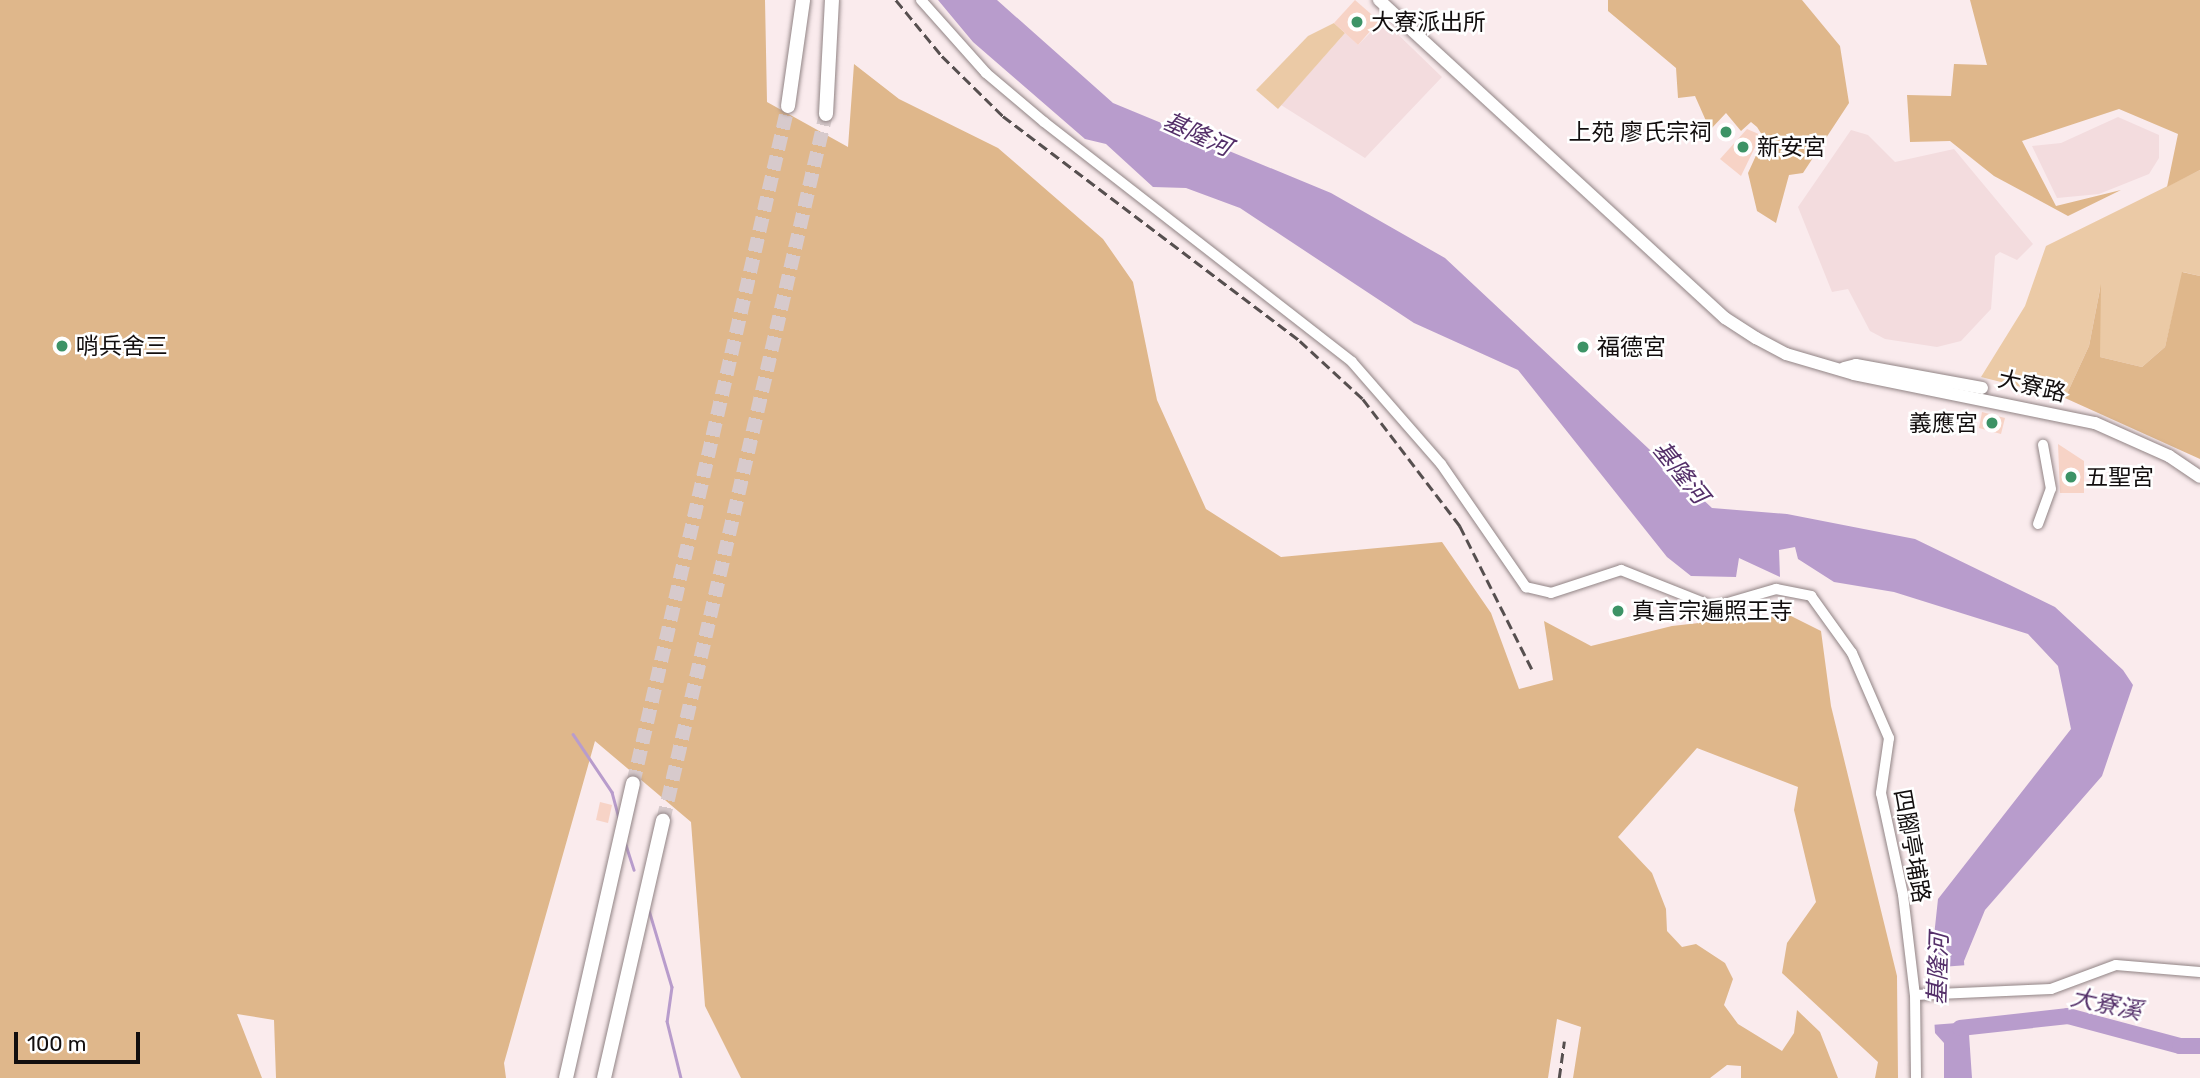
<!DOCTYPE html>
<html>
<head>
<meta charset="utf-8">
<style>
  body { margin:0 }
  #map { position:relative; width:2200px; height:1078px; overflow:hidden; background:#faebed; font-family:Rubik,"Noto Sans TC",sans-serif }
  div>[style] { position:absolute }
  .built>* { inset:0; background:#f3dcde }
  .green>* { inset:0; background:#ebcaa6 }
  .forest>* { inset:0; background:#dfb78b }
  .water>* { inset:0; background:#b89ccc }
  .pier>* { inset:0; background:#faebed }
  .stream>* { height:2.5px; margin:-1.25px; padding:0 1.25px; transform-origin:1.25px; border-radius:1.25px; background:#b89ccc }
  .river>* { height:16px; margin:-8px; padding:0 8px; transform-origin:8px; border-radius:8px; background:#b89ccc }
  .building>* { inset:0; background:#f7d3c6 }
  .highway-tunnel>* { height:14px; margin-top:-7px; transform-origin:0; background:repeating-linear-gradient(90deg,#d7cacc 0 14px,transparent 0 21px) }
  .roads { filter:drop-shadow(0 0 2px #918485) drop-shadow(0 0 2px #918485) }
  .minor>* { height:10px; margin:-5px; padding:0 5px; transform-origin:5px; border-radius:5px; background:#fff }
  .major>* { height:12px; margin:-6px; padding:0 6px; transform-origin:6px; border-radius:6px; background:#fff }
  .highway>* { height:14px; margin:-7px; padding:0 7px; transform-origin:7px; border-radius:7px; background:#fff }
  .rail>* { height:2.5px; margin-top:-1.25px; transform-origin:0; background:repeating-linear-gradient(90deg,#564f4f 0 10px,transparent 0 15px) }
  .dots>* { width:19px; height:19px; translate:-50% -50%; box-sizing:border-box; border:4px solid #fff; border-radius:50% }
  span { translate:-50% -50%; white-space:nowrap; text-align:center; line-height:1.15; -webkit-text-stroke:5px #fff; paint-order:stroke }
  .poi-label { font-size:23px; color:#120e0e }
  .left { translate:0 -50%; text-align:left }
  .right { translate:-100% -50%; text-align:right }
  .street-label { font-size:23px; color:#120e0e }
  .water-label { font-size:24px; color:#542f69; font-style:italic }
  .scale { position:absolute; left:14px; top:1032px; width:126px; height:32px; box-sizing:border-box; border:4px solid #120e0e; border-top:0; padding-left:9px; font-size:21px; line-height:24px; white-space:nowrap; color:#120e0e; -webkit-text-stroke:5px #fff; paint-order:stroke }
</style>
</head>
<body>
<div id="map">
  <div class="built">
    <div style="clip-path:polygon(1383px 20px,1442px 77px,1365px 158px,1281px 105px,1345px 33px,1358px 45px)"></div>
    <div style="clip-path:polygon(2118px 117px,2159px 135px,2159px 158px,2149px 174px,2099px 194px,2057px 198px,2032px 146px,2061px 143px)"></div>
    <div style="clip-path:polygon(1851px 130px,1868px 135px,1895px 162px,1954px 149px,2033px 244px,2017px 260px,2000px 252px,1995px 256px,1991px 309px,1961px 341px,1937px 347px,1885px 339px,1870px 331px,1848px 289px,1832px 292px,1798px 207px)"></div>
  </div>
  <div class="green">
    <div style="clip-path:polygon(1334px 23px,1345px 33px,1278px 109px,1256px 90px,1308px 36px)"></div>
    <div style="clip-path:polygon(2200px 170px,2200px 276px,2183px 272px,2165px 347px,2142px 367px,2100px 357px,2100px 289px,2089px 346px,2065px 398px,1981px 377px,2025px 306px,2046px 246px)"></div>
  </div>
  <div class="forest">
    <div style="clip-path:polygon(0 0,765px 0,767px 102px,848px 147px,854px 64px,899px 99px,998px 148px,1103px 239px,1133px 282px,1157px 400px,1206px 509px,1281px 557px,1442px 542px,1491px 613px,1519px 689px,1553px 680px,1544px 621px,1591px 646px,1672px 626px,1743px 618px,1791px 616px,1821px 631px,1831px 706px,1897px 976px,1898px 1078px,1875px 1078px,1878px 1062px,1782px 973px,1787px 943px,1816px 902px,1794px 810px,1798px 787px,1697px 748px,1618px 837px,1652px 873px,1666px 909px,1667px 931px,1682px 947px,1696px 944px,1725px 963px,1733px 979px,1724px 1005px,1738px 1024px,1782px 1051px,1794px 1033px,1797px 1010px,1820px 1032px,1838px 1078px,1741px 1078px,1741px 1066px,1727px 1065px,1710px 1078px,1573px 1078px,1581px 1027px,1557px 1019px,1548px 1078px,741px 1078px,705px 1006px,691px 822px,595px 741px,504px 1063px,506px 1078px,276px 1078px,274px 1020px,237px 1014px,262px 1078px,0 1078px)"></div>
    <div style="clip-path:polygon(1608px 0,1802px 0,1840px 46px,1849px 103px,1803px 173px,1789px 175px,1776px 223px,1757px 211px,1748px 173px,1764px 138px,1757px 127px,1751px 122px,1741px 131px,1726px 113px,1710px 130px,1695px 96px,1678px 98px,1676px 68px,1608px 11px)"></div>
    <div style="clip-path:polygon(1970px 0,2200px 0,2200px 170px,2167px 187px,2178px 134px,2119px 109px,2022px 141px,2056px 206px,2121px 190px,2068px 216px,1994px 176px,1950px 141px,1910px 142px,1907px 95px,1951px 96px,1954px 64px,1987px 65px)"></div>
    <div style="clip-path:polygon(2182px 272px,2200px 276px,2200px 459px,2065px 398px,2089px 346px,2101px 284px,2100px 357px,2142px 367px,2165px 347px)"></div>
  </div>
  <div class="water">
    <div style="clip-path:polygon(938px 0,997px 0,1113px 103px,1331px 193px,1445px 258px,1712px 508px,1787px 514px,1915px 539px,2055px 607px,2123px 670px,2133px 685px,2102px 776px,1985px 910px,1964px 961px,1972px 1078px,1944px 1078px,1944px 1043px,1935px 1033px,1931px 964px,1938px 899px,2071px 729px,2058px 666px,2028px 634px,1894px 592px,1834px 582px,1798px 559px,1795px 547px,1779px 550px,1780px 577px,1739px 558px,1736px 577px,1691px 576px,1667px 557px,1518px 370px,1414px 323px,1240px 208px,1186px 188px,1153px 187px,1106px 144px,1085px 139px,973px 42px)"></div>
  </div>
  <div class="pier">
    <div style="clip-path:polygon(1968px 965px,1970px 1022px,1931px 1025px,1928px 968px)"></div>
  </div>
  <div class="stream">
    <div style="left:573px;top:734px;width:70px;rotate:56.1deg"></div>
    <div style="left:612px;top:792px;width:28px;rotate:75deg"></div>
    <div style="left:625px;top:842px;width:29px;rotate:72deg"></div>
    <div style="left:649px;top:910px;width:80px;rotate:73.4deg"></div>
    <div style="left:672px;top:987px;width:34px;rotate:98deg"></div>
    <div style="left:667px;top:1021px;width:59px;rotate:76.2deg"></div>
  </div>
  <div class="river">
    <div style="left:1960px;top:1028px;width:109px;rotate:-6.3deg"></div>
    <div style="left:2068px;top:1016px;width:116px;rotate:15deg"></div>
    <div style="left:2180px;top:1046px;width:20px"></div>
  </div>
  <div class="building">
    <div style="clip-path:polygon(1355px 0,1379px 21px,1358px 45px,1334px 23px)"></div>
    <div style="clip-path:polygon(1747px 129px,1761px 135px,1741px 176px,1720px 159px)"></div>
    <div style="clip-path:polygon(1982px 412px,2005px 418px,2001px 434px,1979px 428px)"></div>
    <div style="clip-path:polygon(2058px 444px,2084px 461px,2084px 493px,2060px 493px)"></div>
    <div style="clip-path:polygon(600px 802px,612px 805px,608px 823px,596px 820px)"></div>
  </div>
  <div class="highway-tunnel">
    <div style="left:633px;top:784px;width:695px;rotate:-77.12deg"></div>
    <div style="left:663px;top:821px;width:726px;rotate:-77.02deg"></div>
  </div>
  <div class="roads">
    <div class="minor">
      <div style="left:921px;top:0;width:98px;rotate:48.3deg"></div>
      <div style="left:986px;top:73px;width:76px;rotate:40.2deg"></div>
      <div style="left:1044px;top:122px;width:390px;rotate:37.9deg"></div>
      <div style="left:1352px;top:362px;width:135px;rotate:48.9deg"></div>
      <div style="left:1441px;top:464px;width:150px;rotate:55.4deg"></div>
      <div style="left:1526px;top:587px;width:26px;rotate:13deg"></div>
      <div style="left:1551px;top:593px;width:74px;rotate:-18.2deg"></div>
      <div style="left:1621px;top:570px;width:100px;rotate:21.7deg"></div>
      <div style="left:1714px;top:607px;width:65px;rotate:-16.2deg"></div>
      <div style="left:1776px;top:589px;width:36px;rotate:11deg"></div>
      <div style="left:1811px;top:596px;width:70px;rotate:54.3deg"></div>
      <div style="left:1852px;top:653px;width:93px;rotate:66.5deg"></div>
      <div style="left:1889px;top:738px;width:56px;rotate:98.3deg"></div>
      <div style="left:1881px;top:793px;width:104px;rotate:77.8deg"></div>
      <div style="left:1903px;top:895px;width:101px;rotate:83.2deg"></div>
      <div style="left:1915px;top:995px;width:83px;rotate:89.3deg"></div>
      <div style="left:2038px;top:524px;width:37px;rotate:-70deg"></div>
      <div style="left:2051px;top:489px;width:45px;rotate:-100.3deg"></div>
      <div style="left:1915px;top:995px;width:136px;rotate:-2.5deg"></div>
      <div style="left:2051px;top:989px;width:69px;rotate:-20.3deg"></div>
      <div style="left:2116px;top:965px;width:84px;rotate:4.8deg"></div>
    </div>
    <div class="major">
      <div style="left:1379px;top:0;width:470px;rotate:42.6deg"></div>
      <div style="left:1725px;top:318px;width:37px;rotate:33deg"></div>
      <div style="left:1756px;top:338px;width:34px;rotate:28deg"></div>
      <div style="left:1786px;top:354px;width:71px;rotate:16.4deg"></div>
      <div style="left:1854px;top:374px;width:246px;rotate:11.5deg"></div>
      <div style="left:2095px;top:423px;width:81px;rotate:24deg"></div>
      <div style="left:2169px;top:456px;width:37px;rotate:34deg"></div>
      <div style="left:1844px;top:368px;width:12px;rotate:-14deg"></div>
      <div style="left:1856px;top:365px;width:128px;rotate:10.3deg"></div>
    </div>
    <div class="highway">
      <div style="left:788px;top:106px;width:107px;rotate:-81.9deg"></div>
      <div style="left:826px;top:114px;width:114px;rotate:-87deg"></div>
      <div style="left:566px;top:1078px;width:302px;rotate:-77.2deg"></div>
      <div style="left:604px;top:1078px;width:264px;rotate:-77.1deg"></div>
    </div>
  </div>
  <div class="rail">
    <div style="left:896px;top:0;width:72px;rotate:50.6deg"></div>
    <div style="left:942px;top:56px;width:86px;rotate:44.5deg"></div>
    <div style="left:1003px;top:116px;width:373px;rotate:37.1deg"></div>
    <div style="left:1300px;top:341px;width:86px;rotate:42.6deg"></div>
    <div style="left:1363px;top:399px;width:160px;rotate:52.6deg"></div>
    <div style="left:1460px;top:526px;width:165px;rotate:63.3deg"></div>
    <div style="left:1559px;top:1078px;width:37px;rotate:-82deg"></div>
  </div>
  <div class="dots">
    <div style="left:1357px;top:22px;background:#3d9366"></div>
    <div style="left:1726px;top:132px;background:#3d9366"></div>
    <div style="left:1743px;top:147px;background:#3d9366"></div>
    <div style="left:62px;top:346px;background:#3d9366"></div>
    <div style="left:1583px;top:347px;background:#3d9366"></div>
    <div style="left:1992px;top:423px;background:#3d9366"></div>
    <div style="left:2071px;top:477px;background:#3d9366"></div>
    <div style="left:1618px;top:611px;background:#3d9366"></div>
  </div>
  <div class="poi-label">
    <span class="left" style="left:1371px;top:22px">大寮派出所</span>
    <span class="right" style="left:1712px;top:132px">上苑 廖氏宗祠</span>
    <span class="left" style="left:1757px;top:147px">新安宮</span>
    <span class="left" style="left:76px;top:346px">哨兵舍三</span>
    <span class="left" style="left:1597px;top:347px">福德宮</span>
    <span class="right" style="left:1978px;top:423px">義應宮</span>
    <span class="left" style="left:2085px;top:477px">五聖宮</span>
    <span class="left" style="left:1632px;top:611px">真言宗遍照王寺</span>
  </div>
  <div class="street-label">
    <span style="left:2032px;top:386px;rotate:13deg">大寮路</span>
    <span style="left:1912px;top:846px;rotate:80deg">四腳亭埔路</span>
  </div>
  <div class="water-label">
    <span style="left:1197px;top:135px;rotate:24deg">基隆河</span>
    <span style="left:1680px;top:473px;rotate:51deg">基隆河</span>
    <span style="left:1939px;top:969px;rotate:-88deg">基隆河</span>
    <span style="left:2106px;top:1005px;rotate:12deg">大寮溪</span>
  </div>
  <div class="scale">100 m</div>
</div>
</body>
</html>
